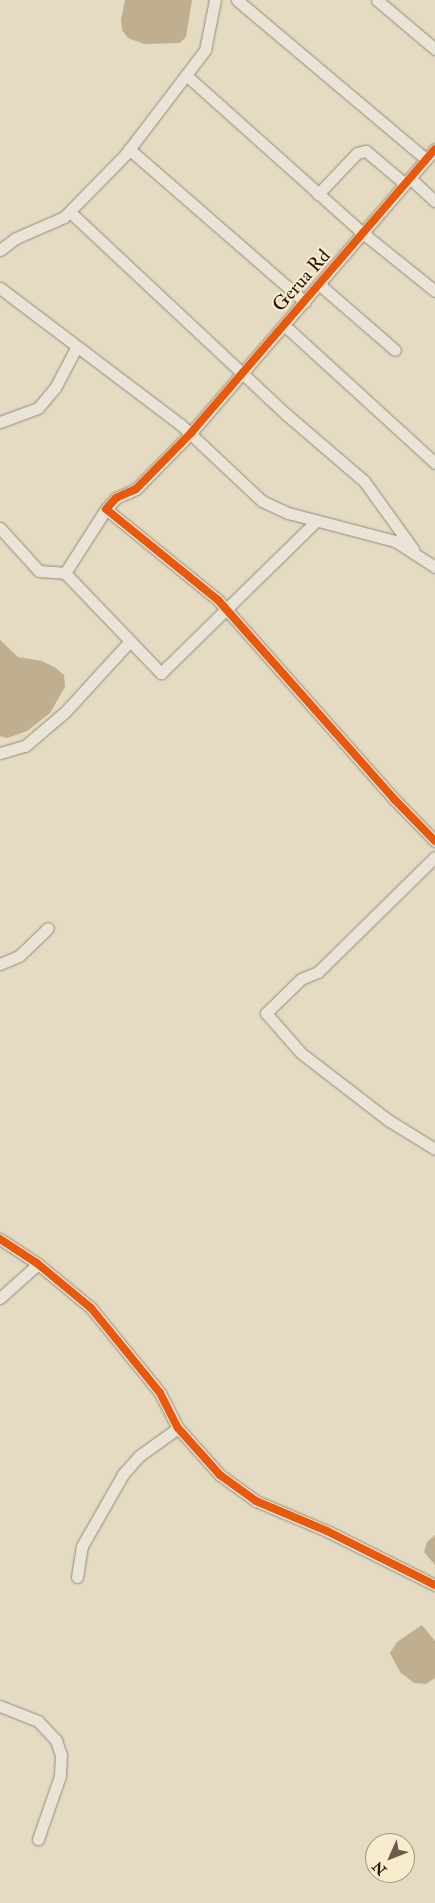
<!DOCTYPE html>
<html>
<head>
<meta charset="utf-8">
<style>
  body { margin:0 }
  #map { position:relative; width:435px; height:1903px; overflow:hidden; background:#e4dbc2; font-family:"IM FELL Double Pica",serif }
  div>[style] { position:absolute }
  .water>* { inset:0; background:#bfae90 }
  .roads { filter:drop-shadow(0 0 1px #938b7c) drop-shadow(0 0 1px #938b7c) }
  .minor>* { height:11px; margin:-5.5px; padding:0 5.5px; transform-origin:5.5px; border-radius:5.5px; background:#e9e4d7 }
  .cycleway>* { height:8px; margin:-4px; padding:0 4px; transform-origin:4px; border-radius:4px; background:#e8590c }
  span { translate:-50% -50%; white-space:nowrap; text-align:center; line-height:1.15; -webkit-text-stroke:4px #f7ecce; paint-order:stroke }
  .street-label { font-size:19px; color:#2d140b }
  .north { position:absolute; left:365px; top:1833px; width:50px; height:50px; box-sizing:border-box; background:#f7ecce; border:1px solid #a69680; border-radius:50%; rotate:226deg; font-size:14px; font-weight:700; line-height:20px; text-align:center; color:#2d140b }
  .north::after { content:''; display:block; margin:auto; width:18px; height:22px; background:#6d5a4b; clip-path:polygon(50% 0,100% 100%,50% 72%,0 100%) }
</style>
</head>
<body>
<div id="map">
  <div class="water">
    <div style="clip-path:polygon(125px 0,192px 0,186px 37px,180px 43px,144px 44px,128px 38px,122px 30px,121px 20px)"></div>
    <div style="clip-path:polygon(0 640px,18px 657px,42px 661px,56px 668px,64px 675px,65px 687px,50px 713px,27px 731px,7px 738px,0 736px)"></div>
    <div style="clip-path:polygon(435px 1535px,435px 1565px,424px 1552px,427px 1542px)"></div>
    <div style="clip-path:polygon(422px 1625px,435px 1641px,435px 1678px,426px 1684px,414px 1683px,400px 1672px,390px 1653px,397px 1642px)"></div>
  </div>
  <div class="roads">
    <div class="minor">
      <div style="left:237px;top:0;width:247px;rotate:40.1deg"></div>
      <div style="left:377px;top:0;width:76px;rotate:40.2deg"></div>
      <div style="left:186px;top:75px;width:239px;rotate:41.8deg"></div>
      <div style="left:364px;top:234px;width:91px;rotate:38.8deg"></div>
      <div style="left:129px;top:149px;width:233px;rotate:41deg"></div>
      <div style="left:435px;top:149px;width:374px;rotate:130.7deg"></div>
      <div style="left:191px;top:433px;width:78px;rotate:134.5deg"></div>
      <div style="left:136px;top:489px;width:22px;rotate:156deg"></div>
      <div style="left:116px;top:498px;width:15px;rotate:132deg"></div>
      <div style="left:106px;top:509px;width:144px;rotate:39.1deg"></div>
      <div style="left:218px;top:600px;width:266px;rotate:48.5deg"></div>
      <div style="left:394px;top:799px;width:59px;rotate:45.7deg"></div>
      <div style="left:410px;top:178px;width:34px;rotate:43deg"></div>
      <div style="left:318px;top:194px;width:57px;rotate:-46.4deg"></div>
      <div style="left:357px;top:153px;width:9px;rotate:-13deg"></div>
      <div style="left:366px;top:151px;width:51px;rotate:40.2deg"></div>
      <div style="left:70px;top:212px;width:297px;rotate:43.1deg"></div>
      <div style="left:287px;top:415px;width:101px;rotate:40.6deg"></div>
      <div style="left:364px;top:481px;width:84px;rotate:54.2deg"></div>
      <div style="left:0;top:250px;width:20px;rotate:-37deg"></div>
      <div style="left:16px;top:238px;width:52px;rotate:-23.6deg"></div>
      <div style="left:64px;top:217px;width:87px;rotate:-45.5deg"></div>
      <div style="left:125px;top:155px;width:132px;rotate:-52.7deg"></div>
      <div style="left:205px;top:50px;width:51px;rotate:-78.7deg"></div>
      <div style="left:320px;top:285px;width:99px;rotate:40.9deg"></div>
      <div style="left:0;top:288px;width:226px;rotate:37.1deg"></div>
      <div style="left:180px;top:424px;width:112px;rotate:43.2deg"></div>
      <div style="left:262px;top:501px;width:29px;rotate:25deg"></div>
      <div style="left:288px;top:513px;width:111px;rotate:14.7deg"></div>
      <div style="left:395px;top:541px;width:48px;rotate:33deg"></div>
      <div style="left:284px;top:325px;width:205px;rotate:42.4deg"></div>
      <div style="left:0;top:422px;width:40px;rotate:-20.2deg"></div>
      <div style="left:38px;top:408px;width:26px;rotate:-50deg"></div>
      <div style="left:55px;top:388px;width:45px;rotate:-62.3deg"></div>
      <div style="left:0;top:528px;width:58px;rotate:47.8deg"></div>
      <div style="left:39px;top:571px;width:26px;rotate:4deg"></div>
      <div style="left:65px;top:573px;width:76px;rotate:-57.4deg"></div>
      <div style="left:65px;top:573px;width:139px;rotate:46.2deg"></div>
      <div style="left:161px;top:673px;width:217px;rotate:-44.4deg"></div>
      <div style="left:0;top:753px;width:26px;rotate:-16deg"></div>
      <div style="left:25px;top:746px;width:52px;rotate:-40.4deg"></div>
      <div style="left:65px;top:712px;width:96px;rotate:-47.5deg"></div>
      <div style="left:435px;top:857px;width:164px;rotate:135.5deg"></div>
      <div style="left:318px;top:972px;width:18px;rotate:158deg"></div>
      <div style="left:301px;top:979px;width:49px;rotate:135.8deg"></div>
      <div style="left:266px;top:1013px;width:53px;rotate:48.8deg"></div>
      <div style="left:301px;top:1053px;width:110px;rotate:37.6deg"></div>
      <div style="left:388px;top:1120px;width:55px;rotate:31.7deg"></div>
      <div style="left:0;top:964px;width:21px;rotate:-23deg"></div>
      <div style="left:19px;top:956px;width:40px;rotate:-44deg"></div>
      <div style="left:0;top:1239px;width:45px;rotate:33.3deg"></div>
      <div style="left:38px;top:1264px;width:69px;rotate:39.7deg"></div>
      <div style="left:91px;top:1308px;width:109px;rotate:50.9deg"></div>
      <div style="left:160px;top:1393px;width:39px;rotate:63deg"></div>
      <div style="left:178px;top:1428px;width:63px;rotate:48.2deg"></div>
      <div style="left:220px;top:1475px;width:44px;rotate:35.8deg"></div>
      <div style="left:256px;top:1501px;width:77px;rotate:22.9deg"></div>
      <div style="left:327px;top:1531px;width:121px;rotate:26.6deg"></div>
      <div style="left:0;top:1298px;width:51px;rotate:-41.8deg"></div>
      <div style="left:77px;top:1577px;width:31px;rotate:-81deg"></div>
      <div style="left:82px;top:1546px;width:83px;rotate:-60.3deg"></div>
      <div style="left:123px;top:1474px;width:24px;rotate:-48deg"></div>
      <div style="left:139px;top:1456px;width:48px;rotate:-35.7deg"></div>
      <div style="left:0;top:1706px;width:41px;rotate:21.5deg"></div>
      <div style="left:38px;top:1721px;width:26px;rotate:47deg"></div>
      <div style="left:56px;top:1740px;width:16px;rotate:72deg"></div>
      <div style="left:61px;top:1755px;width:21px;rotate:93deg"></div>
      <div style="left:60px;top:1776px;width:67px;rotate:109.2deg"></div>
    </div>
  </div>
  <div class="cycleway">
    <div style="left:435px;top:149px;width:374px;rotate:130.7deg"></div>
    <div style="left:191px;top:433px;width:78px;rotate:134.5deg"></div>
    <div style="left:136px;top:489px;width:22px;rotate:156deg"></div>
    <div style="left:116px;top:498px;width:15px;rotate:132deg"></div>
    <div style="left:106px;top:509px;width:144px;rotate:39.1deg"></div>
    <div style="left:218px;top:600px;width:266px;rotate:48.5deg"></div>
    <div style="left:394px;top:799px;width:59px;rotate:45.7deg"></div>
    <div style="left:0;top:1239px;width:45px;rotate:33.3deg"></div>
    <div style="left:38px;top:1264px;width:69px;rotate:39.7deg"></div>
    <div style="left:91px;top:1308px;width:109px;rotate:50.9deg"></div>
    <div style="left:160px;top:1393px;width:39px;rotate:63deg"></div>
    <div style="left:178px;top:1428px;width:63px;rotate:48.2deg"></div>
    <div style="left:220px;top:1475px;width:44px;rotate:35.8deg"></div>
    <div style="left:256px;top:1501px;width:77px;rotate:22.9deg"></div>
    <div style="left:327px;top:1531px;width:121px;rotate:26.6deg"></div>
  </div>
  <div class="street-label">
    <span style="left:302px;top:281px;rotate:-48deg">Gerua Rd</span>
  </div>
  <div class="north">N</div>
</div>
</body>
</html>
